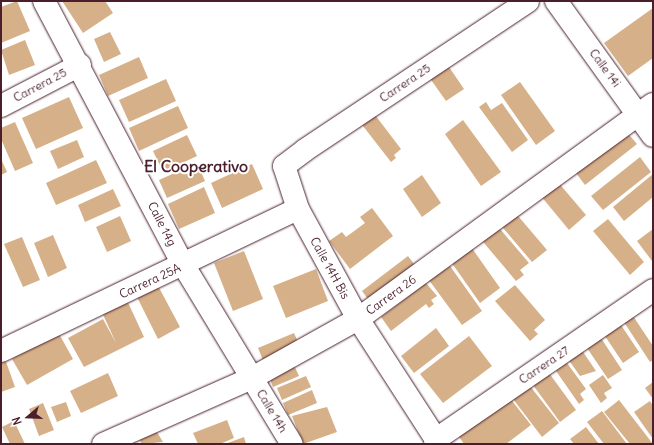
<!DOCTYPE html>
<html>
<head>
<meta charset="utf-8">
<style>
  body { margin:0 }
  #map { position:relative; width:654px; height:445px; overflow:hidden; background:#fff; font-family:Delius,sans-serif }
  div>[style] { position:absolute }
  .building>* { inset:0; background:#d6b088 }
  .roads { filter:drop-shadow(0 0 1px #4a1f2b) drop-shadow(0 0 1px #4a1f2b) }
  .minor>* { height:22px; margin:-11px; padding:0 11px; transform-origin:11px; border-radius:11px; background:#fff }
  span { translate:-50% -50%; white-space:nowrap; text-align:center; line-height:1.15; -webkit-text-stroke:4px #fff; paint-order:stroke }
  .street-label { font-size:12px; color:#4a1f2b }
  .district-label { font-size:16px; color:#4a1f2b; font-weight:700 }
  .frame { position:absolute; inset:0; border:2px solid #4a1f2b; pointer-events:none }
  .north { position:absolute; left:8px; top:397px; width:40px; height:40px; -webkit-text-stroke:3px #fff; paint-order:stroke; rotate:251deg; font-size:11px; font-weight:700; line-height:16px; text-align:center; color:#4a1f2b }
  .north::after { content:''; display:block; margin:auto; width:14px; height:18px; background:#4a1f2b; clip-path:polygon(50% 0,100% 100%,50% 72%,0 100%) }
</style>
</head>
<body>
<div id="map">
  <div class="building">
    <div style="clip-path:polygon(17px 1px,30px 31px,1px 43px,1px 7px)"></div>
    <div style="clip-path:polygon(62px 1px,105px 1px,113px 13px,83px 33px)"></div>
    <div style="clip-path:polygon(653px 8px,653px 58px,628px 76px,604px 43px)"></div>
    <div style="clip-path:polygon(110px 32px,121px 54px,104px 62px,94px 39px)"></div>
    <div style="clip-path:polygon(25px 40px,35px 65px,9px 75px,1px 50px)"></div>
    <div style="clip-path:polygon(139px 57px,148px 78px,108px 96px,99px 75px)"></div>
    <div style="clip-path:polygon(447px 64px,464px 89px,446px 101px,429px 77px)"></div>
    <div style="clip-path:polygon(166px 79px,176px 101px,129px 122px,119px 100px)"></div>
    <div style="clip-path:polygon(520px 82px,555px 131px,536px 145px,501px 95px)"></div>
    <div style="clip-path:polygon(69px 97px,83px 128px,36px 149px,22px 118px)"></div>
    <div style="clip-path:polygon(486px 102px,491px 110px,502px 103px,528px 140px,512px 152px,479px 107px)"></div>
    <div style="clip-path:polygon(178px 106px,188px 128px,139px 151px,129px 128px)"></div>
    <div style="clip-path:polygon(369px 107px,401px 149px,394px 155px,396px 158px,391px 162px,356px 117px)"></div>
    <div style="clip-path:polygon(463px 120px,501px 172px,481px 186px,445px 134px)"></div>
    <div style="clip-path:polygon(15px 122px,33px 163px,15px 171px,1px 139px,1px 128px)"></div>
    <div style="clip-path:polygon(624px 129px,637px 144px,585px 185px,573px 169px)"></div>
    <div style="clip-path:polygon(187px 135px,197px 156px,163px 172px,153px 151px)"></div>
    <div style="clip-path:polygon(77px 140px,84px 157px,58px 169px,50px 151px)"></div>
    <div style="clip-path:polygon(640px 157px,651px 172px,603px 210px,591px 196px)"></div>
    <div style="clip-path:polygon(1px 159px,7px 172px,1px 175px)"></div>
    <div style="clip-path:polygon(96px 160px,107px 183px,56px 205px,46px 183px)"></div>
    <div style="clip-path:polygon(197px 163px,205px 181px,167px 198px,159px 180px)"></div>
    <div style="clip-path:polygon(252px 164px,263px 189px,222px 208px,211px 183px)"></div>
    <div style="clip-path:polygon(653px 174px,653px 197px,624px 221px,613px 207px)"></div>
    <div style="clip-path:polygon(422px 175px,441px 203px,422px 217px,403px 189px)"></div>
    <div style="clip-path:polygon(557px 181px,586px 215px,569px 230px,540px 195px)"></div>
    <div style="clip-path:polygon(204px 187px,215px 213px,179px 229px,168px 204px)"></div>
    <div style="clip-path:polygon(113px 189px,121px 206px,85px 222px,78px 205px)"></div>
    <div style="clip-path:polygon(372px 208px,393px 236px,350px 269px,329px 241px,342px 232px,346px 237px,365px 223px,360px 217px)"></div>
    <div style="clip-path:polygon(513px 210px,547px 250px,532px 262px,498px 222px)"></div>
    <div style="clip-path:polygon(120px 216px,131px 241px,107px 252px,96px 227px)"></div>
    <div style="clip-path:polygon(608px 219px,644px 262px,630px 275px,593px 231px)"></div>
    <div style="clip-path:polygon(495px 223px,529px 263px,520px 270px,524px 275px,516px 281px,479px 237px)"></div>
    <div style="clip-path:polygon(653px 229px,653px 261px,652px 261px,637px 241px)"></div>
    <div style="clip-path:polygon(53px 235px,67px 268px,48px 277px,34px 243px)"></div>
    <div style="clip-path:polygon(22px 237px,40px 280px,23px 287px,4px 244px)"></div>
    <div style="clip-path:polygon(469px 244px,500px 288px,480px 303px,449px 259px)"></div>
    <div style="clip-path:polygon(244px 251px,263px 299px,233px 311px,214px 263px)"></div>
    <div style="clip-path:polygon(408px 256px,417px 268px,371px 303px,362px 291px)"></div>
    <div style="clip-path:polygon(450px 266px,482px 311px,462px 325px,426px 276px,433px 270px,437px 275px)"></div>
    <div style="clip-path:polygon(316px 269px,328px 301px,286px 318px,273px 286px)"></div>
    <div style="clip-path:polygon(156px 282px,180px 327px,158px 339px,135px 293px)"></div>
    <div style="clip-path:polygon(426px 283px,437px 296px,431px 300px,434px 304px,429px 308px,426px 304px,391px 331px,381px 317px)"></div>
    <div style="clip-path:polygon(515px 285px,545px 320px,534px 330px,538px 334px,530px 341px,495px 301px)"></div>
    <div style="clip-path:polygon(125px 296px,144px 337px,84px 367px,68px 338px,103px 319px,116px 343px,100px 308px)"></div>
    <div style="clip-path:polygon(631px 313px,653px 346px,653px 360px,650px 362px,622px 319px)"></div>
    <div style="clip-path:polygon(619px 322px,639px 352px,623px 363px,603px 333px)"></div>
    <div style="clip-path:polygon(436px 328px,449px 346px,414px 373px,401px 356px)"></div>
    <div style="clip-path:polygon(58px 332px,73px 359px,27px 385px,12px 359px)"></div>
    <div style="clip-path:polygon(294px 333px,301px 349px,265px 365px,258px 348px)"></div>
    <div style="clip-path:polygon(599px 335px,622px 370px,608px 379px,585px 345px)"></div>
    <div style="clip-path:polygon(469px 336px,492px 366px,443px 403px,420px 374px)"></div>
    <div style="clip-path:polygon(581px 349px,596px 371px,580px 376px,568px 359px)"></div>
    <div style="clip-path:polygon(4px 356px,15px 387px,1px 392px,1px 358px)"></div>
    <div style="clip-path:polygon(293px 363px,299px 376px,273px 387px,268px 374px)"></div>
    <div style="clip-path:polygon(567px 363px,586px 389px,580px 394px,584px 400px,579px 404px,556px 371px)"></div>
    <div style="clip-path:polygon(108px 373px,118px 396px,81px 413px,70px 391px)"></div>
    <div style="clip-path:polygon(549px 373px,576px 410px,560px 422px,533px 385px)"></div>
    <div style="clip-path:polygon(603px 375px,612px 388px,604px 393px,607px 398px,601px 403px,589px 385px)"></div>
    <div style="clip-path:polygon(306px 376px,311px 387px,282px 400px,277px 388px)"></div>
    <div style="clip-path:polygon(653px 382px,653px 399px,645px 388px)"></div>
    <div style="clip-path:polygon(530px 386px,559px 423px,542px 437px,513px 399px)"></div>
    <div style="clip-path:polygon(312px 390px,317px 403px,288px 415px,283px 403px)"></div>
    <div style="clip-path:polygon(505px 392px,531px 425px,506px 444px,464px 444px,455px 431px)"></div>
    <div style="clip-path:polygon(619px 400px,653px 444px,630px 444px,604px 412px)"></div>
    <div style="clip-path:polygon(650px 401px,653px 406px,653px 439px,634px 412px)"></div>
    <div style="clip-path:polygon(66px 402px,71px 416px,57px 422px,51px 407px)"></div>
    <div style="clip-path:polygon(43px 403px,54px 430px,39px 436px,29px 409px)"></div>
    <div style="clip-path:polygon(327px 407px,337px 432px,303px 444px,292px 416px)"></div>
    <div style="clip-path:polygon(602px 411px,627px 444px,604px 444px,587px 422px)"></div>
    <div style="clip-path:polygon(227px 420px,234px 438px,220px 444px,198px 444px,193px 433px)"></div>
    <div style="clip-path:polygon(14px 421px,25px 444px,10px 444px,2px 427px)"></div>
    <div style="clip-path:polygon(152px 424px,163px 442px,142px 444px,136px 434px)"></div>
    <div style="clip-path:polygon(586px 427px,599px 444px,574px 444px,570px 439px)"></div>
    <div style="clip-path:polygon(244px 437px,246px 444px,225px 444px)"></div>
  </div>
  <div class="roads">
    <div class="minor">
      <div style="left:44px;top:1px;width:300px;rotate:62.2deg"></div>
      <div style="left:184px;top:266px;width:208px;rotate:58.8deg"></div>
      <div style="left:556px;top:1px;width:166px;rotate:54.3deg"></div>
      <div style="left:1px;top:106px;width:89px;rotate:-27.4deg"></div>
      <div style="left:1px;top:351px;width:329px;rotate:-25.6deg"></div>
      <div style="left:435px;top:440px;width:265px;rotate:-34.5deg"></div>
      <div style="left:103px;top:444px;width:163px;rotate:-23.9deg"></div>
      <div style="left:252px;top:378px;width:121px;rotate:-29.1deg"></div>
      <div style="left:358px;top:319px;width:365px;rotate:-36.1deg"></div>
      <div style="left:439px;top:444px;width:149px;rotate:-122.9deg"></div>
      <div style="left:358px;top:319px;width:125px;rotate:-118.6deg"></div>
      <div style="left:298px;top:209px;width:45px;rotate:-108deg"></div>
      <div style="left:284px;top:166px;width:26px;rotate:-37deg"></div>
      <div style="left:305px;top:150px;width:268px;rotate:-33.7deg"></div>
    </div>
  </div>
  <div class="street-label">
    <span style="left:605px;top:68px;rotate:54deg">Calle 14i</span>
    <span style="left:405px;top:83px;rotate:-34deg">Carrera 25</span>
    <span style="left:40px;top:85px;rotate:-28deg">Carrera 25</span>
    <span style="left:162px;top:224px;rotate:63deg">Calle 14g</span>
    <span style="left:330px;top:268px;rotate:61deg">Calle 14H Bis</span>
    <span style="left:150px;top:281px;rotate:-25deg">Carrera 25A</span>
    <span style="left:391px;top:295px;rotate:-36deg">Carrera 26</span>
    <span style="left:544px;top:365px;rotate:-34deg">Carrera 27</span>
    <span style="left:272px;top:411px;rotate:59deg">Calle 14h</span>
  </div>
  <div class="district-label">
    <span style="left:196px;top:166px">El Cooperativo</span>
  </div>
  <div class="frame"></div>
  <div class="north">N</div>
</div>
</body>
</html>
